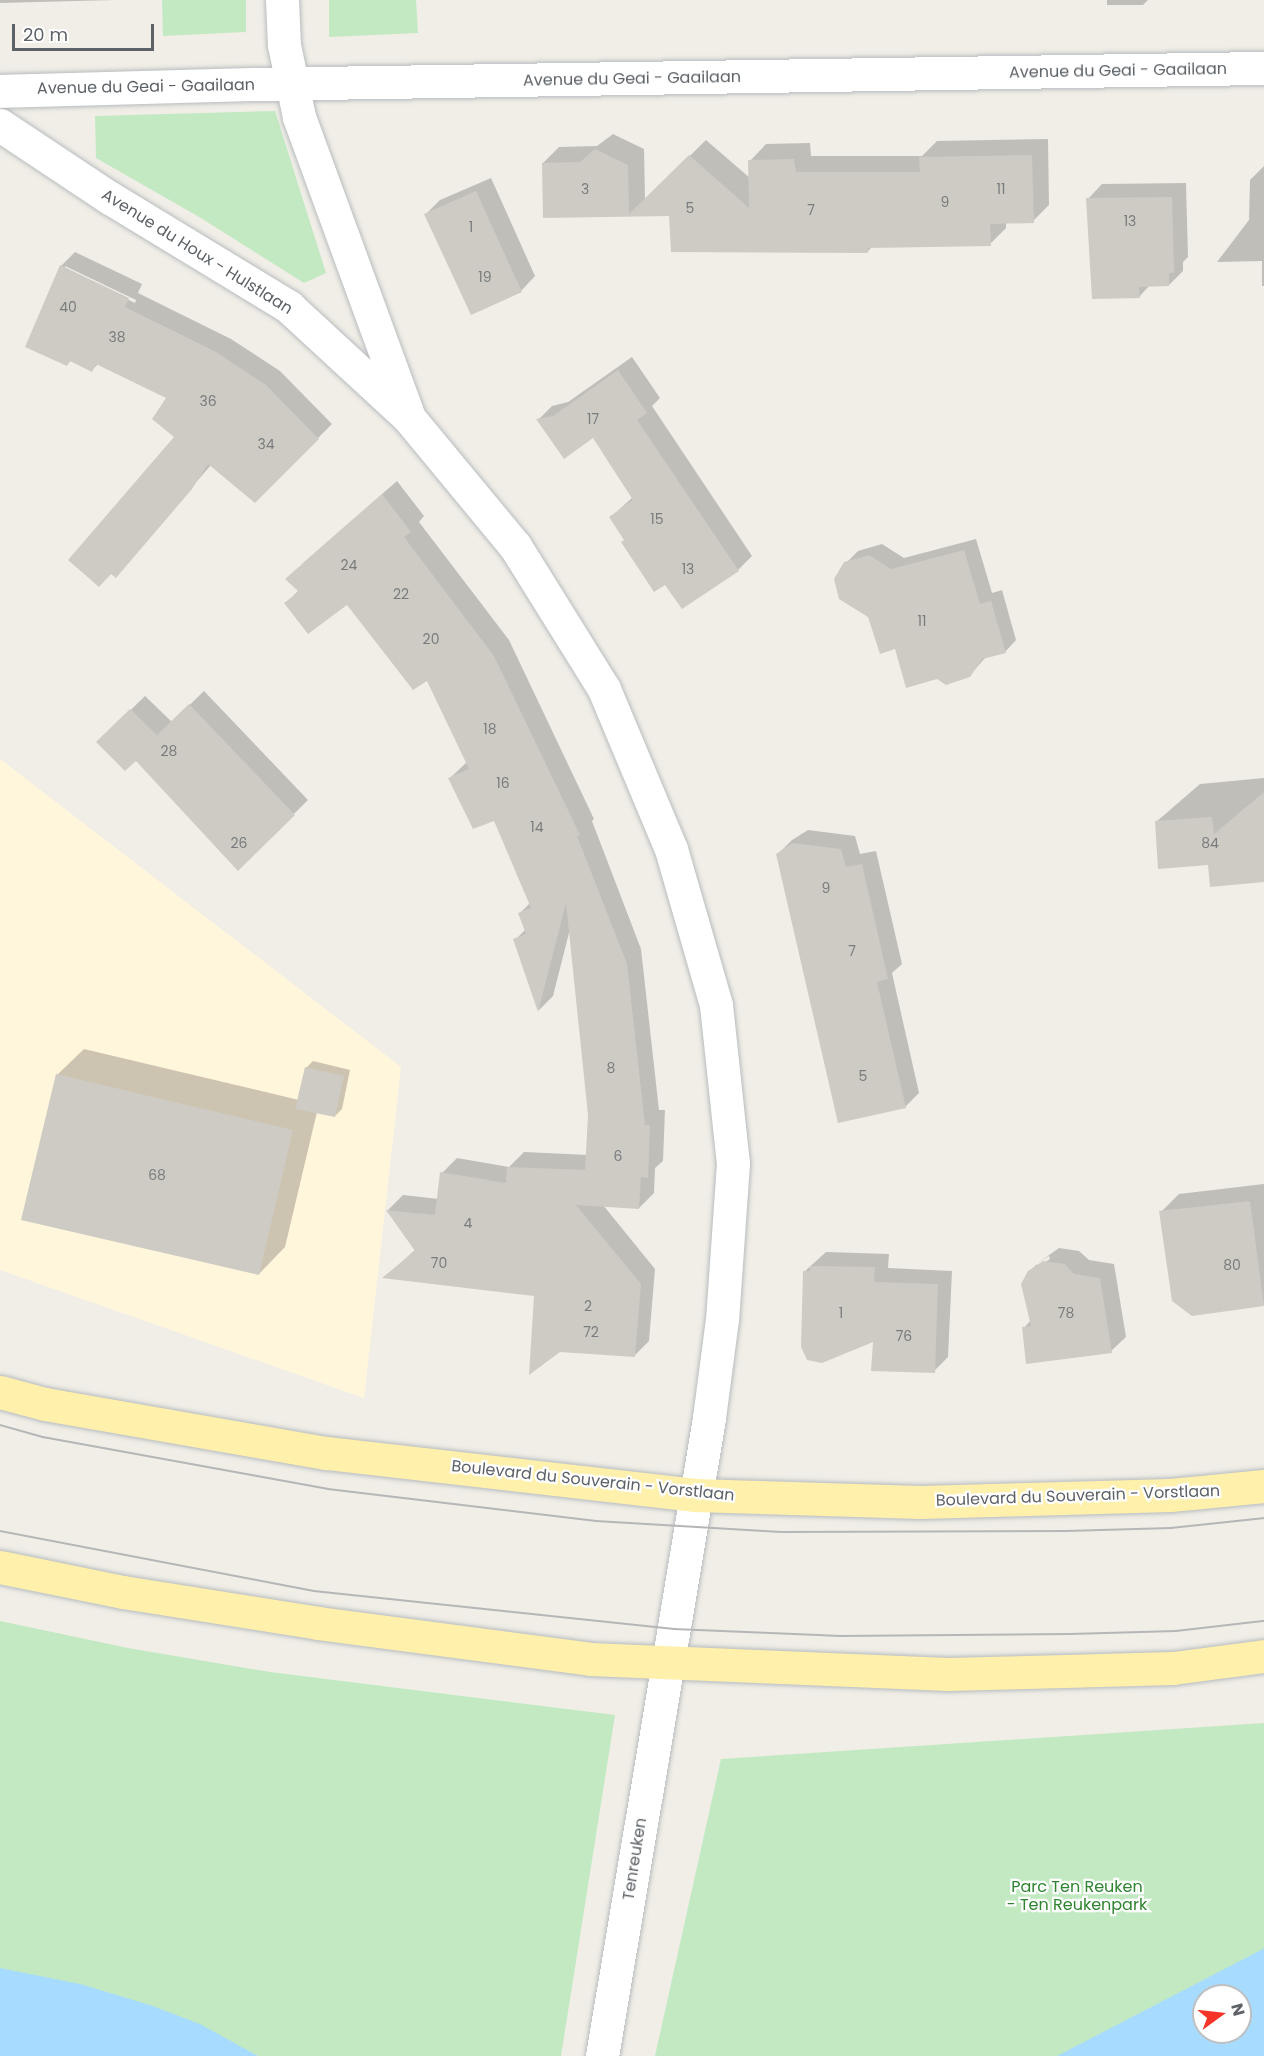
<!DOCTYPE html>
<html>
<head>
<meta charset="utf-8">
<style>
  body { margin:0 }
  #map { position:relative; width:1264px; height:2056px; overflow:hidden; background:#f0eee6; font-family:Poppins,sans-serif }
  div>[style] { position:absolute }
  .commercial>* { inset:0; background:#fff6dc }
  .green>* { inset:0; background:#c2e9c1 }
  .water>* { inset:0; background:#a7dbff }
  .shadow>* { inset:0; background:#0003 }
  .building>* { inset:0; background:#cecbc4 }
  .roads { filter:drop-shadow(0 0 2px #b8bcc0) drop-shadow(0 0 2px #b8bcc0) }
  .minor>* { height:33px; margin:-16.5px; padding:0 16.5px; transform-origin:16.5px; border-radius:16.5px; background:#fff }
  .primary>* { height:33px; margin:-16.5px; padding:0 16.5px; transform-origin:16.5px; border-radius:16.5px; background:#fff0ac }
  .tram>* { height:1.5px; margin:-0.75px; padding:0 0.75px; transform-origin:0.75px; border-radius:0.75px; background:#b5b6b7 }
  span { translate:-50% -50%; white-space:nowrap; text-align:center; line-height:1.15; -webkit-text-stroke:4.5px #fff; paint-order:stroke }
  .number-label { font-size:14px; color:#797c7e }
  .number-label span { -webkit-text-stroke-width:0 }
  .street-label { font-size:16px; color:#5d6267 }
  .park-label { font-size:16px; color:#2f8430 }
  .north { position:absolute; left:1192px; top:1984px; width:60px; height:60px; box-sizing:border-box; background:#fff; border:2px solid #bec0c2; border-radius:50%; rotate:75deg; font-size:16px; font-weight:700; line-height:24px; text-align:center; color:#5d6267 }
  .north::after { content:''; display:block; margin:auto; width:21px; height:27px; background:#f53327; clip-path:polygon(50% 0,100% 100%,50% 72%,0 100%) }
  .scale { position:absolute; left:12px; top:24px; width:142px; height:27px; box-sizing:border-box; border:3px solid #5d6267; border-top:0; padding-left:8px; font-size:18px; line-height:21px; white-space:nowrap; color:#5d6267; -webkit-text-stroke:4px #fff; paint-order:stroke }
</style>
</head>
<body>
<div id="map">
  <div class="commercial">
    <div style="clip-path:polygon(0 759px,401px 1067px,364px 1398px,0 1270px)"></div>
  </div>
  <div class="green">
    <div style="clip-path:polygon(162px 0,246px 0,246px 32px,163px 36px)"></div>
    <div style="clip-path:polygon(329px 0,416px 0,418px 33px,329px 37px)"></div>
    <div style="clip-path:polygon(275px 111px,326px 273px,304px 283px,201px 218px,96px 158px,95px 116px)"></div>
    <div style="clip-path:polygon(0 1621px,128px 1648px,270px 1672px,615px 1715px,561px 2056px,0 2056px)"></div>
    <div style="clip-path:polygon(evenodd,1264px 1723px,1264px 2056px,655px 2056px,721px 1759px,1264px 1723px,1204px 1996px,1240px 1996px,1240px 2032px,1204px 2032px,1204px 1996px)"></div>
  </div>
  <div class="water">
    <div style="clip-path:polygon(evenodd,1264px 1948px,1264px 2056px,1057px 2056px,1263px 1949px,1264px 1948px,1204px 1996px,1240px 1996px,1240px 2032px,1204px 2032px,1204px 1996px)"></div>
    <div style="clip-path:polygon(0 1968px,80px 1984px,150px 2005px,200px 2024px,258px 2056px,0 2056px)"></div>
  </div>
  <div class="shadow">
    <div style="clip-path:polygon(0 0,115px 0,0 3px)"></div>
    <div style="clip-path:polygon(1107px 0,1148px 0,1143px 5px,1107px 5px)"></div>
    <div style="clip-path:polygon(613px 134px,644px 149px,645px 200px,706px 140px,750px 178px,750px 161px,766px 144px,810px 143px,811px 156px,922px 156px,937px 141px,1048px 139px,1049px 205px,1033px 221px,1006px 222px,1006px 228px,990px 244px,872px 247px,867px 252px,670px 214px,545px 216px,543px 163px,559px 147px,597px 146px)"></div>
    <div style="clip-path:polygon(1264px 166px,1264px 286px,1262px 286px,1262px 261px,1217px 262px,1249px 220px,1250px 180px)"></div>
    <div style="clip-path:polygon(491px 178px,535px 276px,521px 291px,426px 214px,440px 200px)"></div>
    <div style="clip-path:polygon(1186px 183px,1188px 257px,1183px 262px,1183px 271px,1169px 285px,1150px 285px,1139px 297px,1088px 199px,1102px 184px)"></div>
    <div style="clip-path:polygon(evenodd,75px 252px,142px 284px,138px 293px,231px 339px,280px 371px,332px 424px,255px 501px,211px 465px,115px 576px,176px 437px,169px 397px,98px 364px,92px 370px,71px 360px,67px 365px,61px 266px,75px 252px,65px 266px,136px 300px,135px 303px,65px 270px,65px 266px)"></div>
    <div style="clip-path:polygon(632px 357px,660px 398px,652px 406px,752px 556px,738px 570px,666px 583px,625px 540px,611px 517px,633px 497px,593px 436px,538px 420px,552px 406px,568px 402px)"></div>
    <div style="clip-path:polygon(397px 481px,424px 516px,419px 522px,509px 640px,594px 819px,592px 821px,641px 949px,659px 1110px,665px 1110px,663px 1161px,655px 1168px,654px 1193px,639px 1208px,603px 1205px,655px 1269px,649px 1341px,634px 1356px,535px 1294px,385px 1277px,416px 1249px,388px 1210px,403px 1195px,439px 1199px,442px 1173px,457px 1158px,509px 1167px,524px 1152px,588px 1155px,589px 1115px,570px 929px,553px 996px,539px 1010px,515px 940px,526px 929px,520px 913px,530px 903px,495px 819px,450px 778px,467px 762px,428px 679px,347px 603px,286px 603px,299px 590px,302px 564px)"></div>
    <div style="clip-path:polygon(976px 539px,992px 593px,1002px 590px,1016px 640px,1005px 652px,986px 657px,969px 676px,896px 647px,869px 616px,846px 563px,858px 551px,882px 544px,904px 558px)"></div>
    <div style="clip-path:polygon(204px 691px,308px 800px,238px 869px,136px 759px,98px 742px,145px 696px,172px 722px)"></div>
    <div style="clip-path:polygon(1264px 778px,1264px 881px,1209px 863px,1156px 822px,1200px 784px)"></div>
    <div style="clip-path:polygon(808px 830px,855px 836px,860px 854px,876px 851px,902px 964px,892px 973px,919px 1093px,905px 1107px,778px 854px,792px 840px)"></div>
    <div style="clip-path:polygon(84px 1049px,299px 1100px,306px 1068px,313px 1061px,350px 1070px,342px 1109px,335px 1116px,317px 1112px,285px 1247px,259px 1274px,57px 1075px)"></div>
    <div style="clip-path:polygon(1264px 1184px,1264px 1304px,1192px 1314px,1161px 1212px,1179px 1194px)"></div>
    <div style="clip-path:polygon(1059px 1248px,1079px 1251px,1089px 1260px,1114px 1264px,1126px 1337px,1111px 1351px,1024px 1328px,1031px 1320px,1029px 1272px,1037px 1264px,1037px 1267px,1050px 1259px,1049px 1256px,1038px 1263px)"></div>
    <div style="clip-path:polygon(826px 1252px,889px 1254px,888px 1268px,952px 1271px,948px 1357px,934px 1371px,875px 1340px,804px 1272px)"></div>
  </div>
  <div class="building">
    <div style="clip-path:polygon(595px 149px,628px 165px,629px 214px,689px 155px,749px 208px,748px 160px,794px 159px,796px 172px,920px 172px,919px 157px,1032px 155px,1034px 223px,990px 224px,991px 246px,868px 248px,868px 253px,671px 252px,669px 216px,543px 218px,542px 163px,580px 162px)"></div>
    <div style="clip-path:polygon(476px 191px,522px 292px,471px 315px,424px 214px)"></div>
    <div style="clip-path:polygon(1172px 197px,1174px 273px,1169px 273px,1169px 286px,1139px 287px,1140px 298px,1092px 299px,1086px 198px)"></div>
    <div style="clip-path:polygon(60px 265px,129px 298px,125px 307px,216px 352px,266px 385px,319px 439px,255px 503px,208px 464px,192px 489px,116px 578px,111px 574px,99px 587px,68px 560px,174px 437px,152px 419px,166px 398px,96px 364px,92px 372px,70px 361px,67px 366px,25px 347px)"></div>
    <div style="clip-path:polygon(618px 370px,647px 413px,637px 420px,739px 571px,682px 609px,665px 585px,654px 592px,621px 542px,624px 540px,609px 517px,633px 500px,593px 438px,564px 459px,536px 419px,553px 416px)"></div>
    <div style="clip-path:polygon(382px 494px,411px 532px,404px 537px,494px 656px,580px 835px,577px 836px,627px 964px,645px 1125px,650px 1125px,648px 1178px,641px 1177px,639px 1209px,576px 1205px,641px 1284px,635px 1357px,560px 1352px,529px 1375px,534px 1296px,382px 1278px,415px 1251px,386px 1210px,435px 1215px,440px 1172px,506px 1183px,507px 1167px,585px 1170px,588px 1115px,566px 903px,538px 1012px,513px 939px,526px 934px,518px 913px,531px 908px,494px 821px,473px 829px,448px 778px,469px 769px,427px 681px,413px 690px,347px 605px,308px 634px,284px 603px,299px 592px,285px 579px)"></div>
    <div style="clip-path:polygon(964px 550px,980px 604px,991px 601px,1006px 653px,982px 659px,970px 677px,946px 685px,937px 679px,906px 688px,895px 649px,880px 654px,868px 617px,839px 599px,834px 579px,844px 562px,869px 555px,891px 569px)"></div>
    <div style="clip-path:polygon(189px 704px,295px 815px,238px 871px,136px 761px,125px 771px,96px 742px,130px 709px,157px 735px)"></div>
    <div style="clip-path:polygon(1264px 792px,1264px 882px,1210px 887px,1208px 865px,1158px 869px,1155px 821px,1212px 817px,1214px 834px)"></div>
    <div style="clip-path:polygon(793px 843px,841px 849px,846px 867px,862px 864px,888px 979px,877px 982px,906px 1108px,838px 1123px,776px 854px)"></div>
    <div style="clip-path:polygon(305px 1067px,344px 1076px,335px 1117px,295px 1109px)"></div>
    <div style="clip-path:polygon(56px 1074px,293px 1130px,259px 1275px,21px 1220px)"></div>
    <div style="clip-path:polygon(1250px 1201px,1264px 1306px,1192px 1316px,1172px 1301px,1159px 1211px)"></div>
    <div style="clip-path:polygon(1043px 1261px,1065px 1264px,1074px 1274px,1100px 1278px,1112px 1353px,1026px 1364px,1022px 1327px,1031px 1326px,1021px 1284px,1028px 1271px)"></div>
    <div style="clip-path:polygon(810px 1266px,875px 1267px,874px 1282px,938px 1284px,935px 1373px,871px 1371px,873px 1342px,822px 1363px,807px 1360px,801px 1347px,803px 1271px,810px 1271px)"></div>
  </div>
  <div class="roads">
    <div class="minor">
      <div style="left:282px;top:0;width:45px;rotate:87.5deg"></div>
      <div style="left:284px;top:45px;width:74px;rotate:78.2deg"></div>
      <div style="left:299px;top:117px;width:320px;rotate:69.9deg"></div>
      <div style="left:409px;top:418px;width:166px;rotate:50.4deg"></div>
      <div style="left:515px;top:546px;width:168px;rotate:58.1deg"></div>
      <div style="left:604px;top:689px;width:173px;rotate:67.3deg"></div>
      <div style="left:671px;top:849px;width:162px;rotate:73.9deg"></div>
      <div style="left:716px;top:1005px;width:159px;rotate:83.9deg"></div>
      <div style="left:733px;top:1163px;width:156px;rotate:94deg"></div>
      <div style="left:722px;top:1319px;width:100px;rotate:97.5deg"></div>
      <div style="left:709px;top:1418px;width:647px;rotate:99.52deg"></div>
      <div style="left:0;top:91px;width:254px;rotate:-1.6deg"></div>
      <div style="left:254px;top:84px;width:1010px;rotate:-0.91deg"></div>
      <div style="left:0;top:125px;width:132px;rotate:33.6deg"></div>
      <div style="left:110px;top:198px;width:210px;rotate:31.3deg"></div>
      <div style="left:289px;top:307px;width:158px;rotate:42.7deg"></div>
    </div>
    <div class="primary">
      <div style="left:0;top:1392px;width:47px;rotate:14.9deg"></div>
      <div style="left:45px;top:1404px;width:286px;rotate:9.9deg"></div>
      <div style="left:327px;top:1453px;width:370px;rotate:6.5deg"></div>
      <div style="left:695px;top:1495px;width:225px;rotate:1.8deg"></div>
      <div style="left:920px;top:1502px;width:250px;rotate:-1.6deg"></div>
      <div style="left:1170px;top:1495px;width:94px;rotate:-5.5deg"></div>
      <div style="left:0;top:1567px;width:126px;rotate:11.5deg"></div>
      <div style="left:123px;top:1592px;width:197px;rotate:9deg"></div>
      <div style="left:318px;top:1623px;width:274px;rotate:7.5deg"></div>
      <div style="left:590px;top:1659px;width:358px;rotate:2.4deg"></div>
      <div style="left:948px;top:1674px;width:225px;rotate:-1.5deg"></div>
      <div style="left:1173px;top:1668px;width:92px;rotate:-7.5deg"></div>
    </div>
  </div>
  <div class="tram">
    <div style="left:0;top:1425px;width:45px;rotate:15.6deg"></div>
    <div style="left:43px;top:1437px;width:290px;rotate:10.3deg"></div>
    <div style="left:328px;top:1489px;width:270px;rotate:6.8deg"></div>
    <div style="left:596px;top:1521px;width:185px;rotate:3.4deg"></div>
    <div style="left:781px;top:1532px;width:285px;rotate:-0.2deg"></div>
    <div style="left:1066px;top:1531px;width:105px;rotate:-1.6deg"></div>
    <div style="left:1171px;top:1528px;width:94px;rotate:-6.1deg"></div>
    <div style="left:0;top:1531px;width:320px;rotate:10.8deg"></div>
    <div style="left:314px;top:1591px;width:362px;rotate:6deg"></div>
    <div style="left:674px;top:1629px;width:166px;rotate:2.4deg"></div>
    <div style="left:840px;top:1636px;width:230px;rotate:-0.5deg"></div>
    <div style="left:1070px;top:1634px;width:106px;rotate:-1.6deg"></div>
    <div style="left:1176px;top:1631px;width:89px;rotate:-6.5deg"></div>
  </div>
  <div class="number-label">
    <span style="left:585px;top:189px">3</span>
    <span style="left:1001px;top:189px">11</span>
    <span style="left:945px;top:202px">9</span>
    <span style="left:690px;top:208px">5</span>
    <span style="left:811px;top:210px">7</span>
    <span style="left:1130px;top:221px">13</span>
    <span style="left:471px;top:227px">1</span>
    <span style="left:485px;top:277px">19</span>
    <span style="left:68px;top:307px">40</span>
    <span style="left:117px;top:337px">38</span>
    <span style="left:208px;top:401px">36</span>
    <span style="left:593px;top:419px">17</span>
    <span style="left:266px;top:444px">34</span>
    <span style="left:657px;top:519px">15</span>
    <span style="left:349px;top:565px">24</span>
    <span style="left:688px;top:569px">13</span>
    <span style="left:401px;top:594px">22</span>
    <span style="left:922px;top:621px">11</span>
    <span style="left:431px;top:639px">20</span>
    <span style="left:490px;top:729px">18</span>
    <span style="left:169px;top:751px">28</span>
    <span style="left:503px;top:783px">16</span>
    <span style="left:537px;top:827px">14</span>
    <span style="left:239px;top:843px">26</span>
    <span style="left:1210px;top:843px">84</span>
    <span style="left:826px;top:888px">9</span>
    <span style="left:852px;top:951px">7</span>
    <span style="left:611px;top:1068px">8</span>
    <span style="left:863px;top:1076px">5</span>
    <span style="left:618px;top:1156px">6</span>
    <span style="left:157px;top:1175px">68</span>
    <span style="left:468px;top:1223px">4</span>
    <span style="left:439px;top:1263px">70</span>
    <span style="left:1232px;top:1265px">80</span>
    <span style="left:588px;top:1306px">2</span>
    <span style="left:841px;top:1313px">1</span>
    <span style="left:1066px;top:1313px">78</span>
    <span style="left:591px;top:1332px">72</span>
    <span style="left:904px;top:1336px">76</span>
  </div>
  <div class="street-label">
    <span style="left:1118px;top:71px;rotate:-1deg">Avenue du Geai - Gaailaan</span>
    <span style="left:632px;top:79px;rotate:-1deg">Avenue du Geai - Gaailaan</span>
    <span style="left:146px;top:87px;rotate:-1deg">Avenue du Geai - Gaailaan</span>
    <span style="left:197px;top:252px;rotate:32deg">Avenue du Houx - Hulstlaan</span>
    <span style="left:593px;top:1481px;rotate:6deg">Boulevard du Souverain - Vorstlaan</span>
    <span style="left:1078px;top:1496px;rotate:-2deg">Boulevard du Souverain - Vorstlaan</span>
    <span style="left:635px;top:1859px;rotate:-81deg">Tenreuken</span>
  </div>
  <div class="park-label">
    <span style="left:1077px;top:1896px">Parc Ten Reuken<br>- Ten Reukenpark</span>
  </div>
  <div class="north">N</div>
  <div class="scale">20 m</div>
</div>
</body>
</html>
